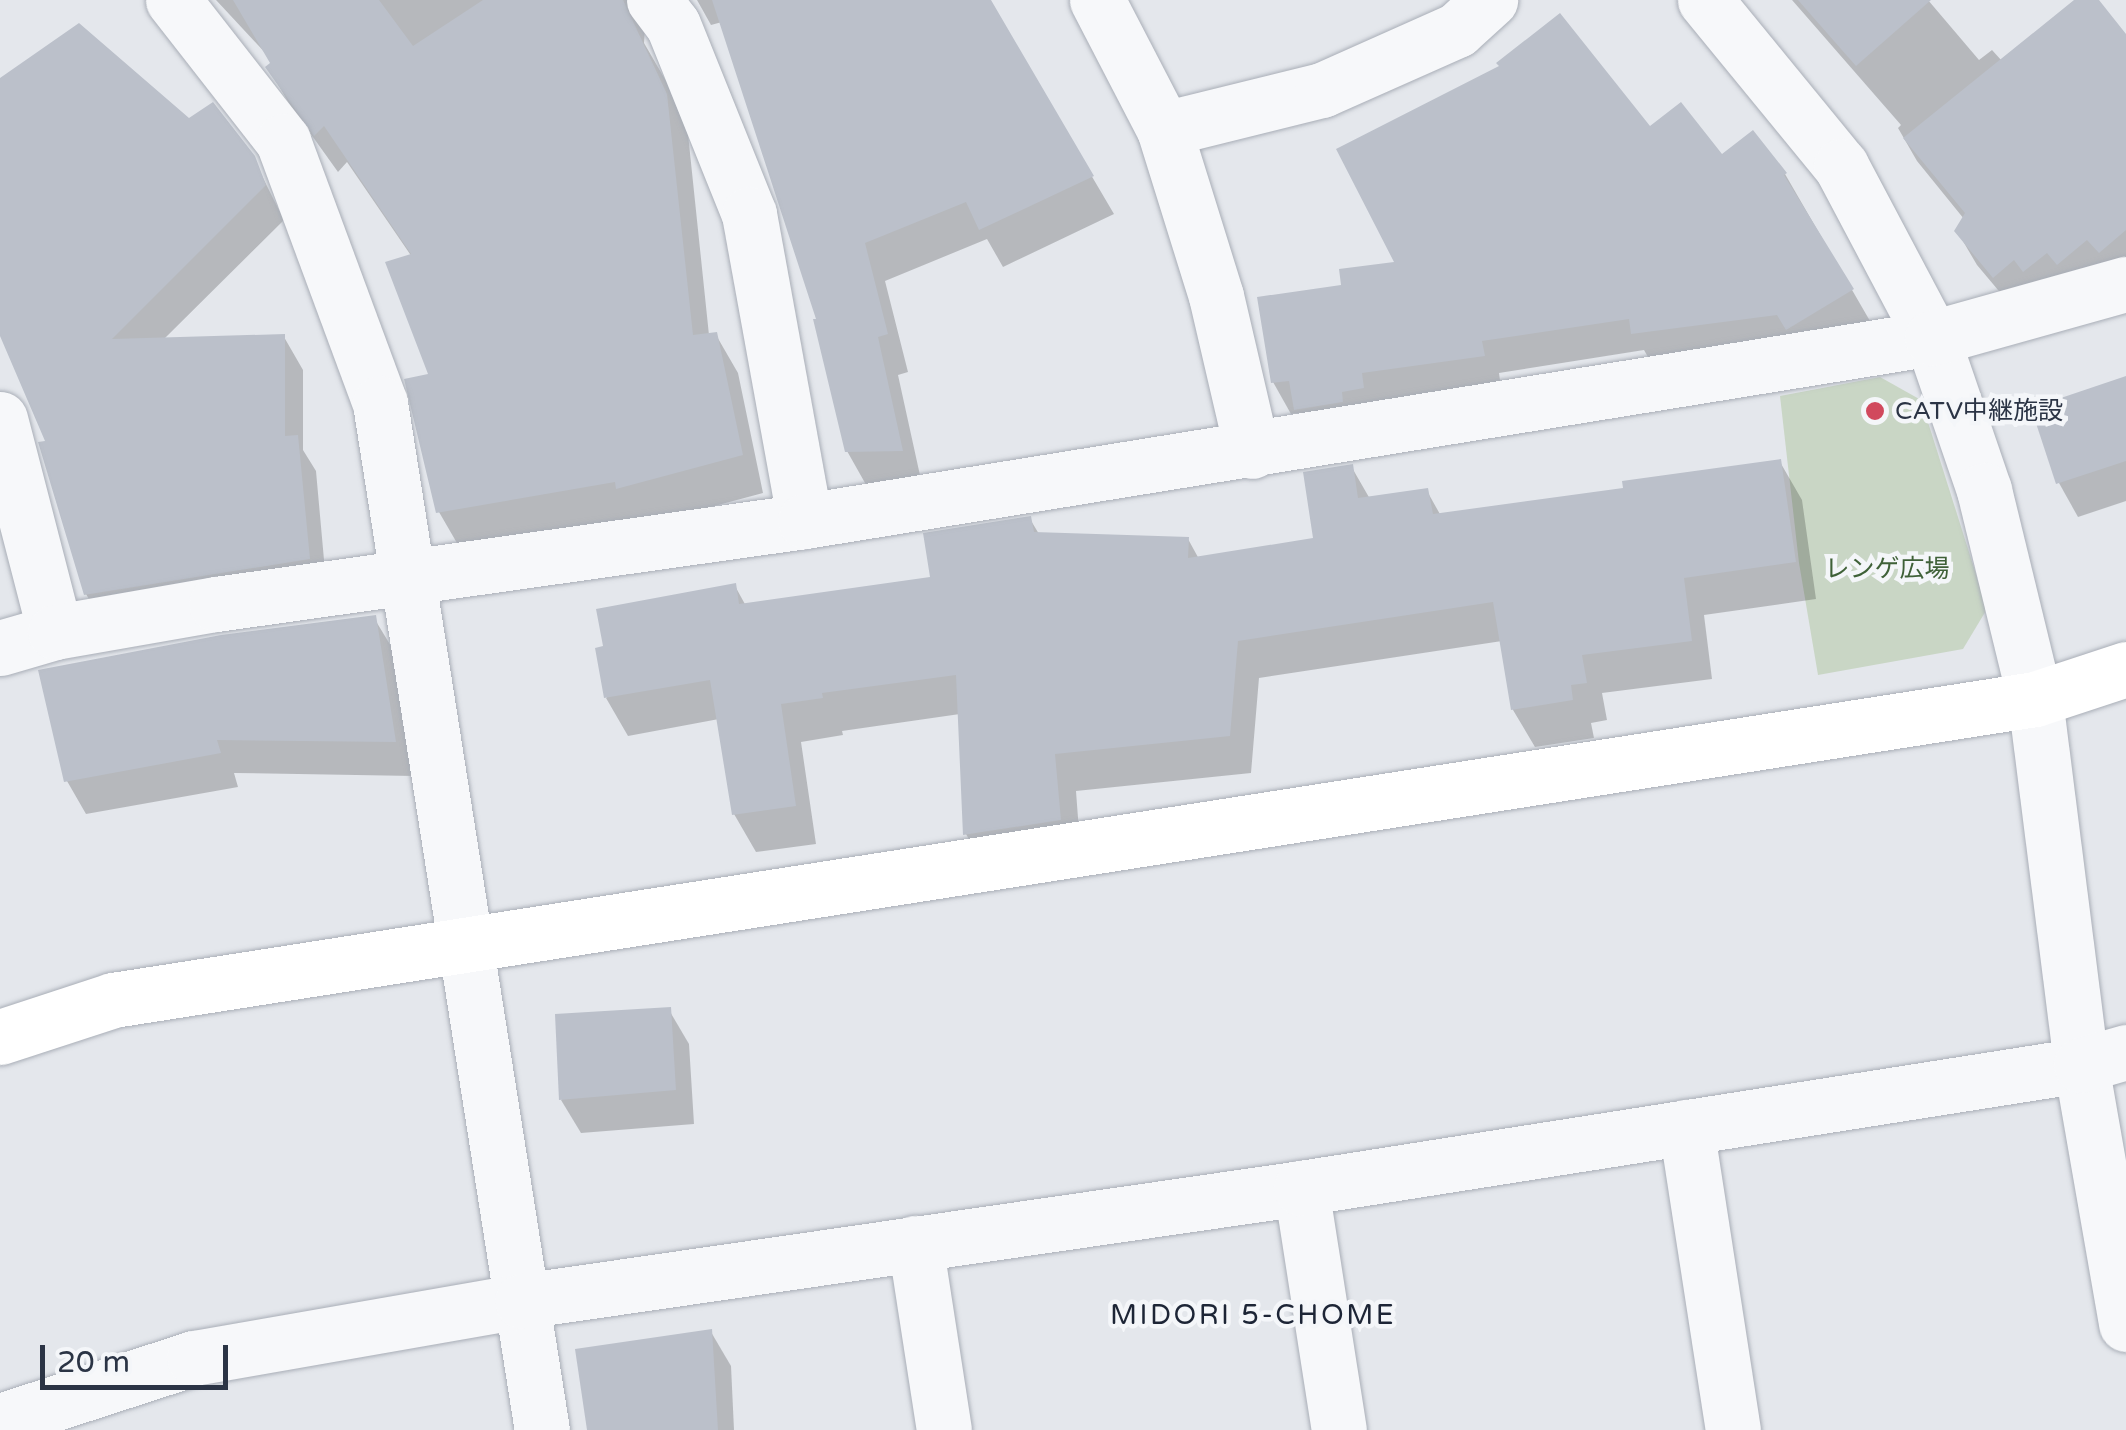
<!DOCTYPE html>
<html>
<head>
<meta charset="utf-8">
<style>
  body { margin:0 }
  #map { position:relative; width:2126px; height:1430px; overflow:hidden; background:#e4e7ec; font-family:"Varela Round","Noto Sans JP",sans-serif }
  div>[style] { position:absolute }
  .green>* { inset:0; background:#c9d6c5 }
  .shadow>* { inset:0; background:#0003 }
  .building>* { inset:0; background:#bbc0ca }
  .roads { filter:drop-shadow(0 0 2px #a9aeb7) drop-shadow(0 0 2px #a9aeb7) }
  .street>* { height:55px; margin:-27.5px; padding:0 27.5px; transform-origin:27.5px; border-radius:27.5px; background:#f7f8fa }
  .secondary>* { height:55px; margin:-27.5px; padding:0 27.5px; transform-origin:27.5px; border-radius:27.5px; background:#fff }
  .dots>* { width:28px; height:28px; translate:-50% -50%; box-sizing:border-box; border:5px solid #f4f6f9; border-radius:50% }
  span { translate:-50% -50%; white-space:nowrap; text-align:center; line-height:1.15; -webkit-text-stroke:9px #f4f6f9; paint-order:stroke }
  .poi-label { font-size:25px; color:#2b3445 }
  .left { translate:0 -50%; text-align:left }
  .park-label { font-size:25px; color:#3f6138 }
  .neighbourhood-label { font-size:28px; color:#1d2536; letter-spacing:2.5px }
  .scale { position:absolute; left:40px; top:1345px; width:188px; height:45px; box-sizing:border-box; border:5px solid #2b3445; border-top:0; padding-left:12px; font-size:30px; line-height:35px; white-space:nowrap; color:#2b3445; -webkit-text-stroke:8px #f4f6f9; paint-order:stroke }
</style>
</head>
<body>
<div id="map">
  <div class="green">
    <div style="clip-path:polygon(1880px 377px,1921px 400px,1987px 609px,1963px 649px,1818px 675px,1799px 563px,1780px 396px)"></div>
  </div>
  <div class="shadow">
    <div style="clip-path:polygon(216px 0,673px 0,645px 28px,644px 43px,666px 81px,688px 134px,709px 335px,716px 335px,738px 373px,763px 493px,640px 526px,461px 550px,439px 512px,432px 376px,412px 257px,347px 162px,338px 172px,290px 105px,268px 67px,273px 64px,269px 57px)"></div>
    <div style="clip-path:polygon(697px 0,988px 0,1114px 214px,1003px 267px,987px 239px,885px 281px,908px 372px,898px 375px,923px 489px,869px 490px,847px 451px,820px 321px,722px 22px,711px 25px)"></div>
    <div style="clip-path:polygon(1792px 0,1928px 0,1979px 60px,1992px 50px,2002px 61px,2078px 0,2096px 0,2126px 37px,2126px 279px,2014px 309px,1977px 265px,1957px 231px,1964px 219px,1917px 161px,1898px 128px,1901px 125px)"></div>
    <div style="clip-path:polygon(0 81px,188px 121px,253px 158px,284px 220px,163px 340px,284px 337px,303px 370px,303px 450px,316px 471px,327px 593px,106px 628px,86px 594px,49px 443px,0 330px)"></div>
    <div style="clip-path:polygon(1649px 129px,1722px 158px,1785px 174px,1870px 321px,1652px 364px,1644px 350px,1499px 373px,1501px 388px,1315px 441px,1299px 413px,1291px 414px,1273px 382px,1344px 287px,1398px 264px)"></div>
    <div style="clip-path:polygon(2126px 378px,2126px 501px,2078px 517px,2059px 483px)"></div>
    <div style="clip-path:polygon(1780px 462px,1802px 500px,1816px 599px,1704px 615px,1712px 679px,1602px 693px,1607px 720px,1591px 723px,1594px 738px,1535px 747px,1513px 710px,1502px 641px,1259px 678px,1251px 773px,1076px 791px,1081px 858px,987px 872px,966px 834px,960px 714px,842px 731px,843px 735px,801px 742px,816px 844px,756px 852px,734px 814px,719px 719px,628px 736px,606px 698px,735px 586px,746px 606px,933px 579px,1030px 519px,1039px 534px,1188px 539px,1199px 559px,1315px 540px,1351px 466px,1370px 499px,1427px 491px,1441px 516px,1625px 490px)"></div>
    <div style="clip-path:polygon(374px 618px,394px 651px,414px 776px,234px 773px,238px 787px,86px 814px,67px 781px)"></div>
    <div style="clip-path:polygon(669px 1010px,689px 1044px,694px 1124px,581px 1133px,561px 1100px)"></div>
    <div style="clip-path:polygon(711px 1332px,731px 1366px,734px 1430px,589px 1430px)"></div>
  </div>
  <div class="building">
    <div style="clip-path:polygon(233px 0,379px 0,413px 46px,483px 0,623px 0,667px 94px,693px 335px,717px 332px,743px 455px,616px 489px,615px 482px,436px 513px,404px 379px,428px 374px,385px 262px,411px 254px,324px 126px,314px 136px,265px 67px,270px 63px)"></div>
    <div style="clip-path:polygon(712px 0,991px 0,1094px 176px,979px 230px,966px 202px,865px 243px,888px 334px,878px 337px,903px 451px,845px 452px,813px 319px,816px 319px)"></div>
    <div style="clip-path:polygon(1798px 0,1931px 0,1856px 66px)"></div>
    <div style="clip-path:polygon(2074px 0,2099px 0,2126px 34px,2126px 230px,2099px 253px,2087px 240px,2057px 265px,2047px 253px,2023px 272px,2014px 260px,1993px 278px,1954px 231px,1965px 213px,1903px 138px)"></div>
    <div style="clip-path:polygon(1560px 13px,1650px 126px,1681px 102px,1722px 154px,1753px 130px,1787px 173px,1784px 175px,1854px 289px,1786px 330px,1777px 315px,1631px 334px,1629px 319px,1482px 341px,1485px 356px,1362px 373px,1364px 388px,1342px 392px,1343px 402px,1294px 410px,1289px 381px,1271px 383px,1257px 297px,1341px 285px,1339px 269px,1394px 262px,1336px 149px,1499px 66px,1496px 63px)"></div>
    <div style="clip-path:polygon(79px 23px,189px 118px,213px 102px,255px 156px,266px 185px,112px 339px,285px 334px,285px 436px,298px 435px,310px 559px,84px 595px,38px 442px,45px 441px,0 336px,0 78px)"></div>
    <div style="clip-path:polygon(2126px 376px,2126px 461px,2056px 484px,2031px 408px)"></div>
    <div style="clip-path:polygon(1781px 459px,1796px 562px,1684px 578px,1692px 641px,1582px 655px,1587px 683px,1571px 685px,1573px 700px,1511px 710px,1493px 602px,1238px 641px,1230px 736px,1055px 754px,1061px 820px,963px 835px,956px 675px,822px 693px,823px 698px,781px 704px,796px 806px,732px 815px,710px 680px,604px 698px,595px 648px,603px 646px,596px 609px,736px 583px,739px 604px,930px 577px,923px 533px,1031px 516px,1034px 532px,1189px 537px,1188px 558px,1313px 538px,1303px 472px,1353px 464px,1358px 498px,1428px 488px,1433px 514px,1623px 488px,1622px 481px)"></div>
    <div style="clip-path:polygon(376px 615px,396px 742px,217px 740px,221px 753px,64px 782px,38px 670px,221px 635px)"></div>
    <div style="clip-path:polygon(671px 1007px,676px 1090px,559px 1100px,555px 1014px)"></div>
    <div style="clip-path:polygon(712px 1329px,718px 1430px,587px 1430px,575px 1349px)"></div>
  </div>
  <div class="roads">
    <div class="street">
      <div style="left:173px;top:0;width:179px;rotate:52deg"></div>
      <div style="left:283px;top:141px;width:279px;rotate:69.7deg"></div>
      <div style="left:380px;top:403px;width:1040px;rotate:81.04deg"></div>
      <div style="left:654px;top:0;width:31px;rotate:53deg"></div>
      <div style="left:673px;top:25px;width:204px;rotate:68.1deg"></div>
      <div style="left:749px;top:214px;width:312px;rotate:79.7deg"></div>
      <div style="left:1097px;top:0;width:145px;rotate:62.6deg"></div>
      <div style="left:1164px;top:129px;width:175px;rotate:72.7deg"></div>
      <div style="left:1216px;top:296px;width:159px;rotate:76.9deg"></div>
      <div style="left:1705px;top:0;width:215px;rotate:50.7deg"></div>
      <div style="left:1841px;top:166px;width:195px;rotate:62.1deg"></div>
      <div style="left:1932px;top:338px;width:161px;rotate:71.1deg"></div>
      <div style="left:1984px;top:490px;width:215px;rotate:76.3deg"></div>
      <div style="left:2035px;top:699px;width:369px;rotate:82.8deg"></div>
      <div style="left:2081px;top:1065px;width:263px;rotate:80.1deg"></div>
      <div style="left:1164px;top:129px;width:163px;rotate:-13.9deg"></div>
      <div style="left:1322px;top:90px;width:148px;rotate:-24deg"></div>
      <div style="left:1457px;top:30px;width:45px;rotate:-42.3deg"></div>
      <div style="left:0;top:419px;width:220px;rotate:75.5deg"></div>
      <div style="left:0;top:648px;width:57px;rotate:-16.2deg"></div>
      <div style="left:55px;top:632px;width:163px;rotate:-9.9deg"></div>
      <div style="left:216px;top:604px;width:595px;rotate:-8.02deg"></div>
      <div style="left:805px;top:521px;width:1142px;rotate:-9.22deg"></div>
      <div style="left:1932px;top:338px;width:201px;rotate:-15.6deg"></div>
      <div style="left:1686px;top:1127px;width:307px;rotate:81.2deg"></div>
      <div style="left:1301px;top:1188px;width:245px;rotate:81.1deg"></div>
      <div style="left:915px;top:1243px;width:189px;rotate:81.2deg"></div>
      <div style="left:0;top:1421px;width:204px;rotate:-18deg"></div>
      <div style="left:194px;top:1358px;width:333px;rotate:-9.9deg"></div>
      <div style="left:522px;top:1301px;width:787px;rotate:-8.25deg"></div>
      <div style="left:1301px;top:1188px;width:790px;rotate:-8.96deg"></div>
      <div style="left:2081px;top:1065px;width:47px;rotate:-16.1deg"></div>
    </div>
    <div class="secondary">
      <div style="left:0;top:1037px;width:119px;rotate:-18.1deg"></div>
      <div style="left:113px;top:1000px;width:1945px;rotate:-8.9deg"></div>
      <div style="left:2035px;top:699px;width:96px;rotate:-18.2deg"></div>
    </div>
  </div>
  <div class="dots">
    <div style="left:1875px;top:411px;background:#d1495d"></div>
  </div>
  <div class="poi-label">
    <span class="left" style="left:1895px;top:411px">CATV中継施設</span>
  </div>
  <div class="park-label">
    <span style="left:1887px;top:569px">レンゲ広場</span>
  </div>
  <div class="neighbourhood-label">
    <span style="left:1253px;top:1315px">MIDORI 5-CHOME</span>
  </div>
  <div class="scale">20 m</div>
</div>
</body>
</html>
